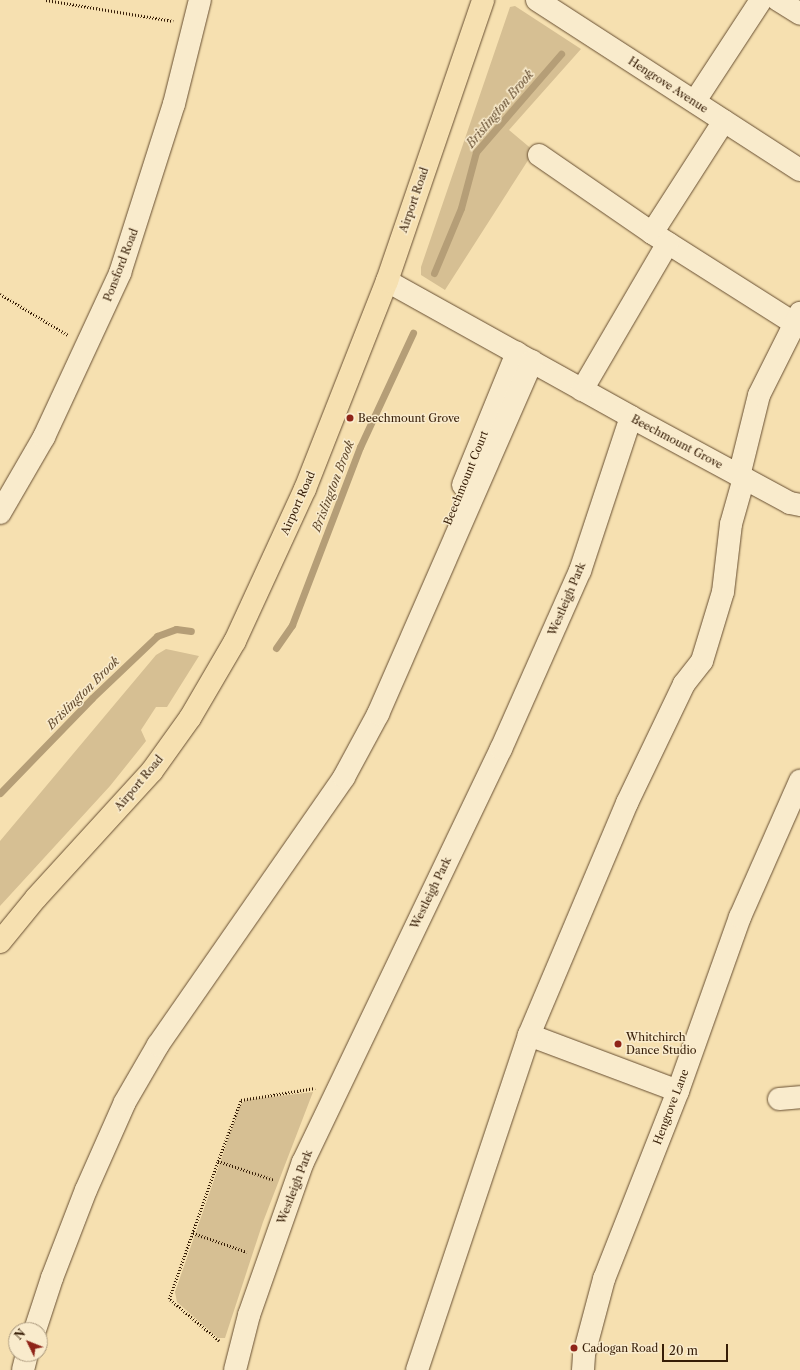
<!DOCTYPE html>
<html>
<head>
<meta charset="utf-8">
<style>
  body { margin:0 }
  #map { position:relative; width:800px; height:1370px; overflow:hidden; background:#f6e0b0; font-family:"Libre Caslon Text",serif }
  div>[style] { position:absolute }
  .green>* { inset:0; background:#d6bf93 }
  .stream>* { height:7px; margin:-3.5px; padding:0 3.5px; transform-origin:3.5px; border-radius:3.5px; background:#b59e77 }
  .path>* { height:2.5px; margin-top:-1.25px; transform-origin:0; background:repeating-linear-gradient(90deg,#371e07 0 1px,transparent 0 3px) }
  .roads { filter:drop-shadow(0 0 1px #674e31) drop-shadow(0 0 1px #674e31) }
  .minor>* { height:22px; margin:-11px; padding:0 11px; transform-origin:11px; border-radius:11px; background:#f9ebcc }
  .highway>* { height:22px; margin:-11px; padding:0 11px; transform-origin:11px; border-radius:11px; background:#f6e0b0 }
  .dots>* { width:11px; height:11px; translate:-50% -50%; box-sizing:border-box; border:2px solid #f9ebcc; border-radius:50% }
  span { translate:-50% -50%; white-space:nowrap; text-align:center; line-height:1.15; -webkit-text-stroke:3px #f9ebcc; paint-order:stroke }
  .street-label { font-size:11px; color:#371e07 }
  .poi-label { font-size:11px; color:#371e07 }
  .left { translate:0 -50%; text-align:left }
  .water-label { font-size:12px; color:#634b2e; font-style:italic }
  .north { position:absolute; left:8px; top:1322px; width:40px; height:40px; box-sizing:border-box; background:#f9ebcc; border:1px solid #ab997d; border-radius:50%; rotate:313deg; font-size:11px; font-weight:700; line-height:16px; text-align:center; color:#371e07 }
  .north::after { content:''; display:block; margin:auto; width:14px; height:18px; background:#8f2418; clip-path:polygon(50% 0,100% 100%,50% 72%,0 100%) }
  .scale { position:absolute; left:662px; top:1344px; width:66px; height:18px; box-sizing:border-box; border:2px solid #371e07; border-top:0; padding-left:5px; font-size:12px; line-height:14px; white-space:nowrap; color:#371e07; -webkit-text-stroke:3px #f9ebcc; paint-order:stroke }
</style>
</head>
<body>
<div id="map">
  <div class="green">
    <div style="clip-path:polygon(515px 6px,581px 49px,509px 130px,534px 151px,445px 290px,421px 275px,421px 267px,510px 7px)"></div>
    <div style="clip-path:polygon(166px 649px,199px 656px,167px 707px,156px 707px,141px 730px,146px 741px,110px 786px,0 906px,0 841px,156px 655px)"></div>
    <div style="clip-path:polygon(313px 1092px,263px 1222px,225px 1338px,218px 1338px,177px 1302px,175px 1292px,240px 1105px,246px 1100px)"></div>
  </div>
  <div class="stream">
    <div style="left:434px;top:273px;width:70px;rotate:-67.4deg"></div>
    <div style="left:461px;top:208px;width:58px;rotate:-75deg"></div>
    <div style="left:476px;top:152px;width:130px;rotate:-49.1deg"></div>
    <div style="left:276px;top:648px;width:28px;rotate:-55deg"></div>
    <div style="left:292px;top:625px;width:191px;rotate:-69.1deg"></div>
    <div style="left:360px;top:447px;width:126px;rotate:-65.1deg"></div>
    <div style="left:0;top:793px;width:132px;rotate:-45.9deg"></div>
    <div style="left:92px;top:698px;width:90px;rotate:-43.6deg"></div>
    <div style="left:157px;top:636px;width:20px;rotate:-20deg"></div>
    <div style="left:176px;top:629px;width:15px;rotate:8deg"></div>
  </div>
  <div class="path">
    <div style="left:46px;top:0;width:129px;rotate:9.4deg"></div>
    <div style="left:0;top:294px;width:79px;rotate:31.1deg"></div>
    <div style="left:218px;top:1161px;width:59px;rotate:18.7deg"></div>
    <div style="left:193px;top:1233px;width:57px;rotate:19.4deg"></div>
    <div style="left:219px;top:1341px;width:65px;rotate:-140deg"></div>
    <div style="left:169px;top:1299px;width:146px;rotate:-70.5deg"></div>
    <div style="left:218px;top:1161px;width:65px;rotate:-69.3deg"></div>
    <div style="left:241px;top:1100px;width:75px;rotate:-9.2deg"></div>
  </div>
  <div class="roads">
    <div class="minor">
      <div style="left:537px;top:0;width:313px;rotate:32.9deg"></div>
      <div style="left:778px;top:0;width:26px;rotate:32deg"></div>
      <div style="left:695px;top:101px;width:121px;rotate:-56.8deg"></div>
      <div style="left:539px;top:155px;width:137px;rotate:34.6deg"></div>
      <div style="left:652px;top:233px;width:168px;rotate:32.4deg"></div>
      <div style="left:652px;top:233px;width:133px;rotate:-57.3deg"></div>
      <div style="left:387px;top:281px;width:279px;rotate:29.1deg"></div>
      <div style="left:631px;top:417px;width:181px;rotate:28.4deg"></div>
      <div style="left:790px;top:503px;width:10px;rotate:11deg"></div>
      <div style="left:582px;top:390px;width:170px;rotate:-59.7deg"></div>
      <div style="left:739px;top:476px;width:83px;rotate:-76.1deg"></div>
      <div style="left:759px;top:395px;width:92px;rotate:-63.4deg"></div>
      <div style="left:463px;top:485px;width:143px;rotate:-67.8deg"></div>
      <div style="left:0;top:513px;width:88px;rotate:-59.9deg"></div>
      <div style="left:44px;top:437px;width:181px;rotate:-65.1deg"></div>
      <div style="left:120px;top:273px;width:177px;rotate:-72.3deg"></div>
      <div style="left:174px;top:104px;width:107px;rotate:-76deg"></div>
      <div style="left:529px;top:1035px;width:159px;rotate:20.6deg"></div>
      <div style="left:779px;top:1099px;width:21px;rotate:-5deg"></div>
      <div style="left:35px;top:1330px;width:55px;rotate:-71.9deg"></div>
      <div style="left:52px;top:1278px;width:94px;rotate:-68.9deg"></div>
      <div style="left:86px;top:1190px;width:96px;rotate:-66.1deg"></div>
      <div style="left:125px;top:1102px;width:66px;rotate:-59.9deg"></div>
      <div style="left:158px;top:1045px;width:326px;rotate:-55.2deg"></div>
      <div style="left:344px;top:777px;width:72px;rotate:-61.6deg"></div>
      <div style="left:378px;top:714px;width:385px;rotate:-66.4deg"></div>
      <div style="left:23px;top:1370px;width:16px;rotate:-76deg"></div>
      <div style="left:235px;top:1370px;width:57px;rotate:-75.7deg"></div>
      <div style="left:249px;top:1315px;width:162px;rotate:-70.6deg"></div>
      <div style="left:303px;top:1162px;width:458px;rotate:-64.4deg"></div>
      <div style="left:501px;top:749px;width:195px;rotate:-66.1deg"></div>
      <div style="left:580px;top:571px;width:162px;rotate:-71.7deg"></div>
      <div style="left:417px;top:1370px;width:353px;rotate:-71.5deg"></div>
      <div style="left:529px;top:1035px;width:252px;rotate:-67.1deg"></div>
      <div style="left:627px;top:803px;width:132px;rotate:-64.4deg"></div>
      <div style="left:684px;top:684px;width:29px;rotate:-52deg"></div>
      <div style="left:702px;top:661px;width:72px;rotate:-73.1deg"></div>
      <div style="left:723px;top:592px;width:68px;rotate:-83.3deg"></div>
      <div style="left:731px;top:524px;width:48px;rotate:-74.2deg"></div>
      <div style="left:583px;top:1370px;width:16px;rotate:-86deg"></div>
      <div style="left:584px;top:1354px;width:78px;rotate:-75.1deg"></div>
      <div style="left:604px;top:1279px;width:202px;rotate:-68.5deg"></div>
      <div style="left:678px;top:1091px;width:185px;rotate:-70.4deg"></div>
      <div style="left:740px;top:917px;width:149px;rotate:-66.2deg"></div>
    </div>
    <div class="highway">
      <div style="left:0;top:942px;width:57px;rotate:-50.7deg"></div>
      <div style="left:36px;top:898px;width:172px;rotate:-47.6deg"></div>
      <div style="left:152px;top:771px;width:65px;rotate:-54.4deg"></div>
      <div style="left:190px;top:718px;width:89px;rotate:-59.7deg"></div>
      <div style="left:235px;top:641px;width:167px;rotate:-65.3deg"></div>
      <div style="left:305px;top:489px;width:224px;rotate:-68.5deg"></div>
      <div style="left:387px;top:281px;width:297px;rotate:-71.1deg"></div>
    </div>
  </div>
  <div class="dots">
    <div style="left:350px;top:418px;background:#8f2418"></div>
    <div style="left:618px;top:1044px;background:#8f2418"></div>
    <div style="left:574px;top:1348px;background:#8f2418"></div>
  </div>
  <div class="street-label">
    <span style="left:668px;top:85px;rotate:33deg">Hengrove Avenue</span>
    <span style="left:414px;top:200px;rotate:-71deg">Airport Road</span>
    <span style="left:121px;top:265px;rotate:-69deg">Ponsford Road</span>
    <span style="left:677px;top:442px;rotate:28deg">Beechmount Grove</span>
    <span style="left:466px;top:478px;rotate:-68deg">Beechmount Court</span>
    <span style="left:298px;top:503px;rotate:-66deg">Airport Road</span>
    <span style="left:567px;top:599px;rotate:-67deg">Westleigh Park</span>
    <span style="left:139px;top:783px;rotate:-50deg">Airport Road</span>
    <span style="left:431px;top:893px;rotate:-64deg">Westleigh Park</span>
    <span style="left:671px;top:1107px;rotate:-69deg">Hengrove Lane</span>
    <span style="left:295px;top:1187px;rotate:-69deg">Westleigh Park</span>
  </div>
  <div class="poi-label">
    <span class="left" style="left:358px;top:418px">Beechmount Grove</span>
    <span class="left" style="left:626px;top:1044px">Whitchirch<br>Dance Studio</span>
    <span class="left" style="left:582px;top:1348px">Cadogan Road</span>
  </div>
  <div class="water-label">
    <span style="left:500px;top:109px;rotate:-50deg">Brislington Brook</span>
    <span style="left:333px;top:486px;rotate:-69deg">Brislington Brook</span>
    <span style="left:83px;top:693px;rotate:-45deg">Brislington Brook</span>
  </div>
  <div class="north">N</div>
  <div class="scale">20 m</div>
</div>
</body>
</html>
